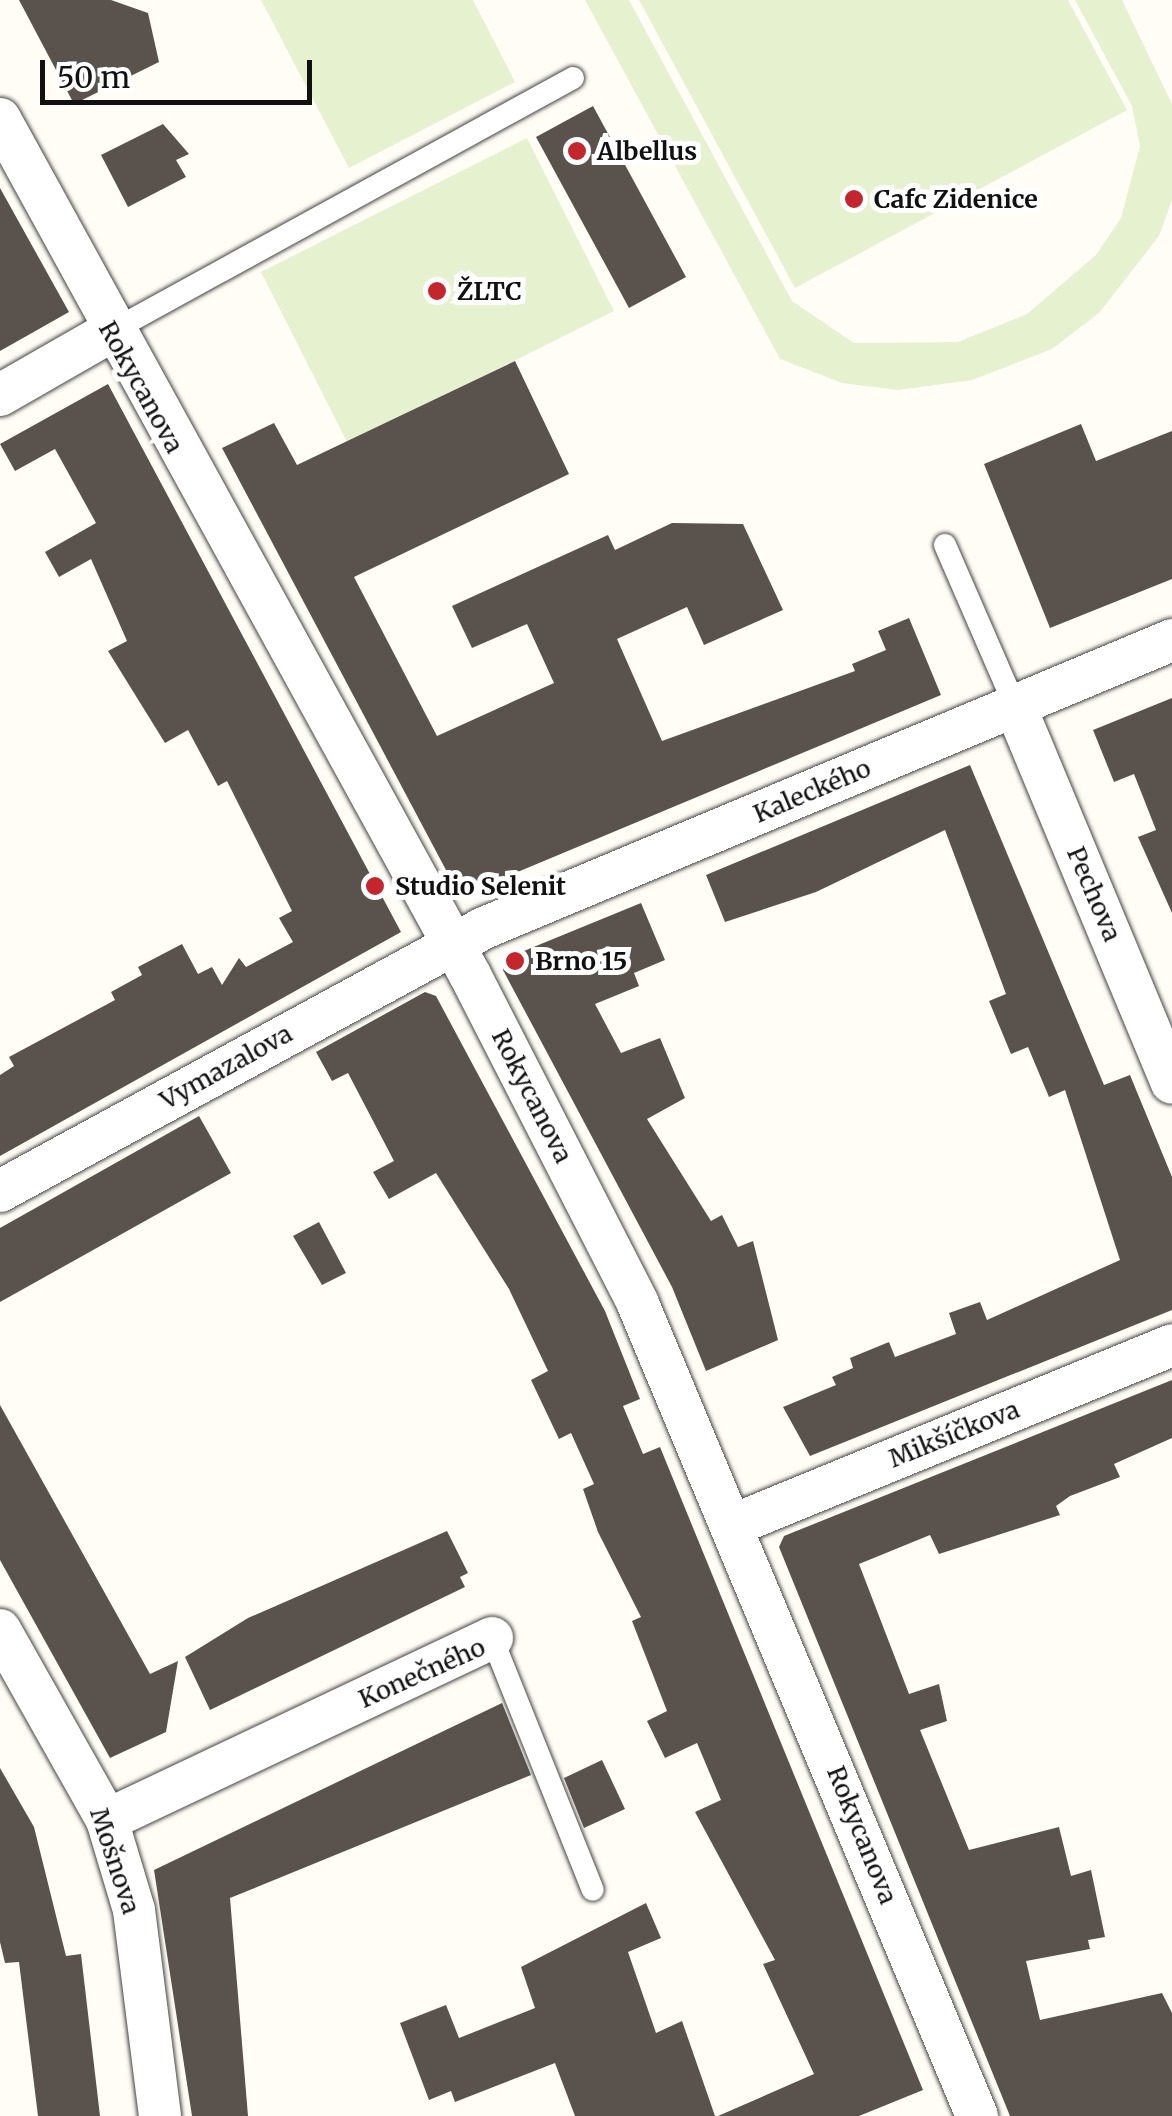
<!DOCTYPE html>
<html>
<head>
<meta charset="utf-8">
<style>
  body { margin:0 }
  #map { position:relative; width:1172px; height:2116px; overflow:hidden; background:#fffdf5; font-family:Merriweather,serif }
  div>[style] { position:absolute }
  .pitch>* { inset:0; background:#e6f2cf }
  .building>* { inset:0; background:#5a524d }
  .roads { filter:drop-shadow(0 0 2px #444) drop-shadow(0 0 2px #444) }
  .service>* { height:22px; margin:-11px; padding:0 11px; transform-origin:11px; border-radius:11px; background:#fff }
  .minor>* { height:42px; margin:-21px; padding:0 21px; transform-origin:21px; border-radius:21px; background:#fff }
  .dots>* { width:28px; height:28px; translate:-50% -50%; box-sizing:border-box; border:5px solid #fff; border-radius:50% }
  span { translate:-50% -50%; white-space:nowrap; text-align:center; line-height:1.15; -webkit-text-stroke:10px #fff; paint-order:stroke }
  .poi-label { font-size:25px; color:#111; font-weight:700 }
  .left { translate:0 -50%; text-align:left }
  .street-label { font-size:25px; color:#111 }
  .scale { position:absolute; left:40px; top:60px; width:272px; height:45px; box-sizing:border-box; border:5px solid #111; border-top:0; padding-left:12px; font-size:30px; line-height:35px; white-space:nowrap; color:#111; -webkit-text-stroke:8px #fff; paint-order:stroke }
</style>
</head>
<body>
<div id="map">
  <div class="pitch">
    <div style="clip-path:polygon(261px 0,473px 0,515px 82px,349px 168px)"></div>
    <div style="clip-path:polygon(585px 0,629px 0,792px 301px,854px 343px,958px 342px,1027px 314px,1096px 255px,1121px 218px,1140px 146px,1132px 106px,1075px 0,1122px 0,1172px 104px,1172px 200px,1159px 236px,1099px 313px,1052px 349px,972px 380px,898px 390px,842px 383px,780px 359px)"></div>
    <div style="clip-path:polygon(639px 0,1068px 0,1127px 110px,795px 288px)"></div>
    <div style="clip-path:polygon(527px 138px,614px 311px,348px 444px,261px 272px)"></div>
  </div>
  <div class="building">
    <div style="clip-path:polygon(19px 0,111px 0,148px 13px,159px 62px,74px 104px)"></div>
    <div style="clip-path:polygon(593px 106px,686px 277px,629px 308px,536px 137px)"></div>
    <div style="clip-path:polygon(163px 124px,189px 154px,176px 160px,186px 177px,128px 207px,101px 155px)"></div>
    <div style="clip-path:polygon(0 188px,69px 312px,0 351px)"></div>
    <div style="clip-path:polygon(515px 361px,569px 474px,354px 577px,437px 736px,554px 683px,527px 624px,472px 648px,452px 606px,608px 535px,615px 550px,672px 523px,743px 524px,783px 610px,704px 645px,687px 607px,617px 639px,662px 741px,855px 671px,852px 664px,886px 650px,878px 631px,909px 618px,941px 695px,470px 892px,455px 887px,222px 448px,274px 423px,297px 465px)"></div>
    <div style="clip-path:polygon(108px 384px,401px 932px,0 1156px,0 1075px,14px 1066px,9px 1057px,115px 1000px,111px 992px,142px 975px,138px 967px,182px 944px,198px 974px,212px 967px,222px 985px,239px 958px,246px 967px,293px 942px,279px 918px,292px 911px,227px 781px,218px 786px,188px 730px,165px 743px,108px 651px,127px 641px,91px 559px,59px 577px,45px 552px,96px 523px,55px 449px,15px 471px,0 444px)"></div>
    <div style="clip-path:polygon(1081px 424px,1096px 461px,1172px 431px,1172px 579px,1050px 628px,984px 464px)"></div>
    <div style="clip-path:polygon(1172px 698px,1172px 913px,1138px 837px,1156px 830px,1134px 774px,1114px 782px,1093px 730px)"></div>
    <div style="clip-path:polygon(970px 765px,1104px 1085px,1130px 1075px,1172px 1177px,1172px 1310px,810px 1456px,783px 1407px,836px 1385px,832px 1377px,853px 1368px,850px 1358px,889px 1342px,895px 1357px,956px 1334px,949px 1313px,980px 1302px,987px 1320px,1120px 1260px,1065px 1090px,1049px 1097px,1028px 1047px,1011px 1054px,989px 1001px,1006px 994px,945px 830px,816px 892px,725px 922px,706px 875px)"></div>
    <div style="clip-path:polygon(641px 903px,665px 960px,634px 973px,639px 986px,595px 1004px,621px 1053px,660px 1038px,685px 1098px,647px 1119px,711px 1221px,722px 1215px,738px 1247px,753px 1241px,778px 1340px,706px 1371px,672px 1287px,503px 970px,507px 958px)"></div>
    <div style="clip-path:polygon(425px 992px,436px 996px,605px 1311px,640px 1399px,623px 1406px,643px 1454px,660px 1447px,923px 2090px,859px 2116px,718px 2116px,814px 2074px,763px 1964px,775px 1960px,695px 1812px,721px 1800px,697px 1743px,665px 1758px,647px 1721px,667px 1711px,632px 1621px,641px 1617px,598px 1532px,583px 1489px,594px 1484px,571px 1433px,559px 1439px,531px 1380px,548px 1371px,509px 1289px,436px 1173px,389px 1199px,373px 1172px,394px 1161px,348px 1073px,332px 1081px,316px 1052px)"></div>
    <div style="clip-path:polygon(199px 1116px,231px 1173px,0 1302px,0 1228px)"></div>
    <div style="clip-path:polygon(319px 1222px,346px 1273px,322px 1285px,293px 1236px)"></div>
    <div style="clip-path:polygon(1172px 1380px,1172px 1438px,1114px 1464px,1120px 1477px,1070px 1496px,1056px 1506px,1060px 1515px,939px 1554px,930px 1535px,859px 1564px,909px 1694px,939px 1684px,947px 1721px,920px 1730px,969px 1850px,1059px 1827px,1071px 1876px,1091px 1870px,1105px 1937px,1088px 1940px,1090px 1949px,1026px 1961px,1040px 2020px,1162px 1993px,1172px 2013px,1172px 2116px,1010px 2116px,779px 1547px,784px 1536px)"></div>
    <div style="clip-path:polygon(0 1405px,150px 1674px,178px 1661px,166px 1732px,110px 1758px,0 1560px)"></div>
    <div style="clip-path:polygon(447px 1531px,468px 1573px,460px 1577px,465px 1587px,210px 1710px,185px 1657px,248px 1618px)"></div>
    <div style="clip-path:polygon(502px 1703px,531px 1775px,230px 1898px,248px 2116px,192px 2116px,154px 1870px)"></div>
    <div style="clip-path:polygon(602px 1760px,625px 1809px,584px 1828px,564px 1778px)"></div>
    <div style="clip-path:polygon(0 1768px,34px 1827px,66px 1956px,81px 1954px,100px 2116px,38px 2116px,19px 1962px,5px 1963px,0 1942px)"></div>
    <div style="clip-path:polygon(646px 1903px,661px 1938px,628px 1952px,656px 2033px,682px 2021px,715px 2116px,575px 2116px,555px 2063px,455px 2102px,451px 2091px,429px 2100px,400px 2023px,446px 2005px,459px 2038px,535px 2008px,521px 1967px)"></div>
  </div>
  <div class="roads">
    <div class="service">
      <div style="left:110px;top:332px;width:528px;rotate:-28.75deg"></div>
      <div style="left:945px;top:545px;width:176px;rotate:66.5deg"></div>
      <div style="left:492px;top:1638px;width:271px;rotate:68.2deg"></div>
    </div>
    <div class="minor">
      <div style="left:0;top:119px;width:977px;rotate:61.23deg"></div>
      <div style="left:470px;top:975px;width:369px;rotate:62.9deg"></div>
      <div style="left:638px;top:1304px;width:880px;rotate:67.34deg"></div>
      <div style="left:0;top:395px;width:127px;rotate:-29.8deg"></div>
      <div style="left:1015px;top:706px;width:408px;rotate:67.4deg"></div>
      <div style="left:0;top:1191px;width:551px;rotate:-28.52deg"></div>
      <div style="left:484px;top:928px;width:746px;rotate:-22.71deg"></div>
      <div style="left:736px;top:1524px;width:471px;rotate:-22.3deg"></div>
      <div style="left:0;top:1630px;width:218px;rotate:60.6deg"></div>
      <div style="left:107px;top:1820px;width:94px;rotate:73.3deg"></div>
      <div style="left:134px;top:1910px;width:208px;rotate:82.8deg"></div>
      <div style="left:107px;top:1820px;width:426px;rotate:-25.3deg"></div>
    </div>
  </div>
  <div class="dots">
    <div style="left:577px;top:151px;background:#c4262e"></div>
    <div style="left:854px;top:199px;background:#c4262e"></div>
    <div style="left:437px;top:291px;background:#c4262e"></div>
    <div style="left:375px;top:886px;background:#c4262e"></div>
    <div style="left:515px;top:961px;background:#c4262e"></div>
  </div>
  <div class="poi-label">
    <span class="left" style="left:597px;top:151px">Albellus</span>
    <span class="left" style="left:874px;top:199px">Cafc Zidenice</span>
    <span class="left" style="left:457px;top:291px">ŽLTC</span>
    <span class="left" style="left:395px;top:886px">Studio Selenit</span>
    <span class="left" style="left:535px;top:961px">Brno 15</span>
  </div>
  <div class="street-label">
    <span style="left:141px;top:387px;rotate:61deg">Rokycanova</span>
    <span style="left:812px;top:791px;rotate:-23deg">Kaleckého</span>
    <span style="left:1094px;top:894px;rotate:67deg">Pechova</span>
    <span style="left:226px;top:1067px;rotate:-29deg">Vymazalova</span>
    <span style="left:532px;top:1096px;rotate:63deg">Rokycanova</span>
    <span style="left:954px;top:1434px;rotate:-22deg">Mikšíčkova</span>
    <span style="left:422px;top:1673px;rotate:-24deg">Konečného</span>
    <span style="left:862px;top:1835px;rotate:68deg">Rokycanova</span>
    <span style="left:115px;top:1861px;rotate:72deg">Mošnova</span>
  </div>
  <div class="scale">50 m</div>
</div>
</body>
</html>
